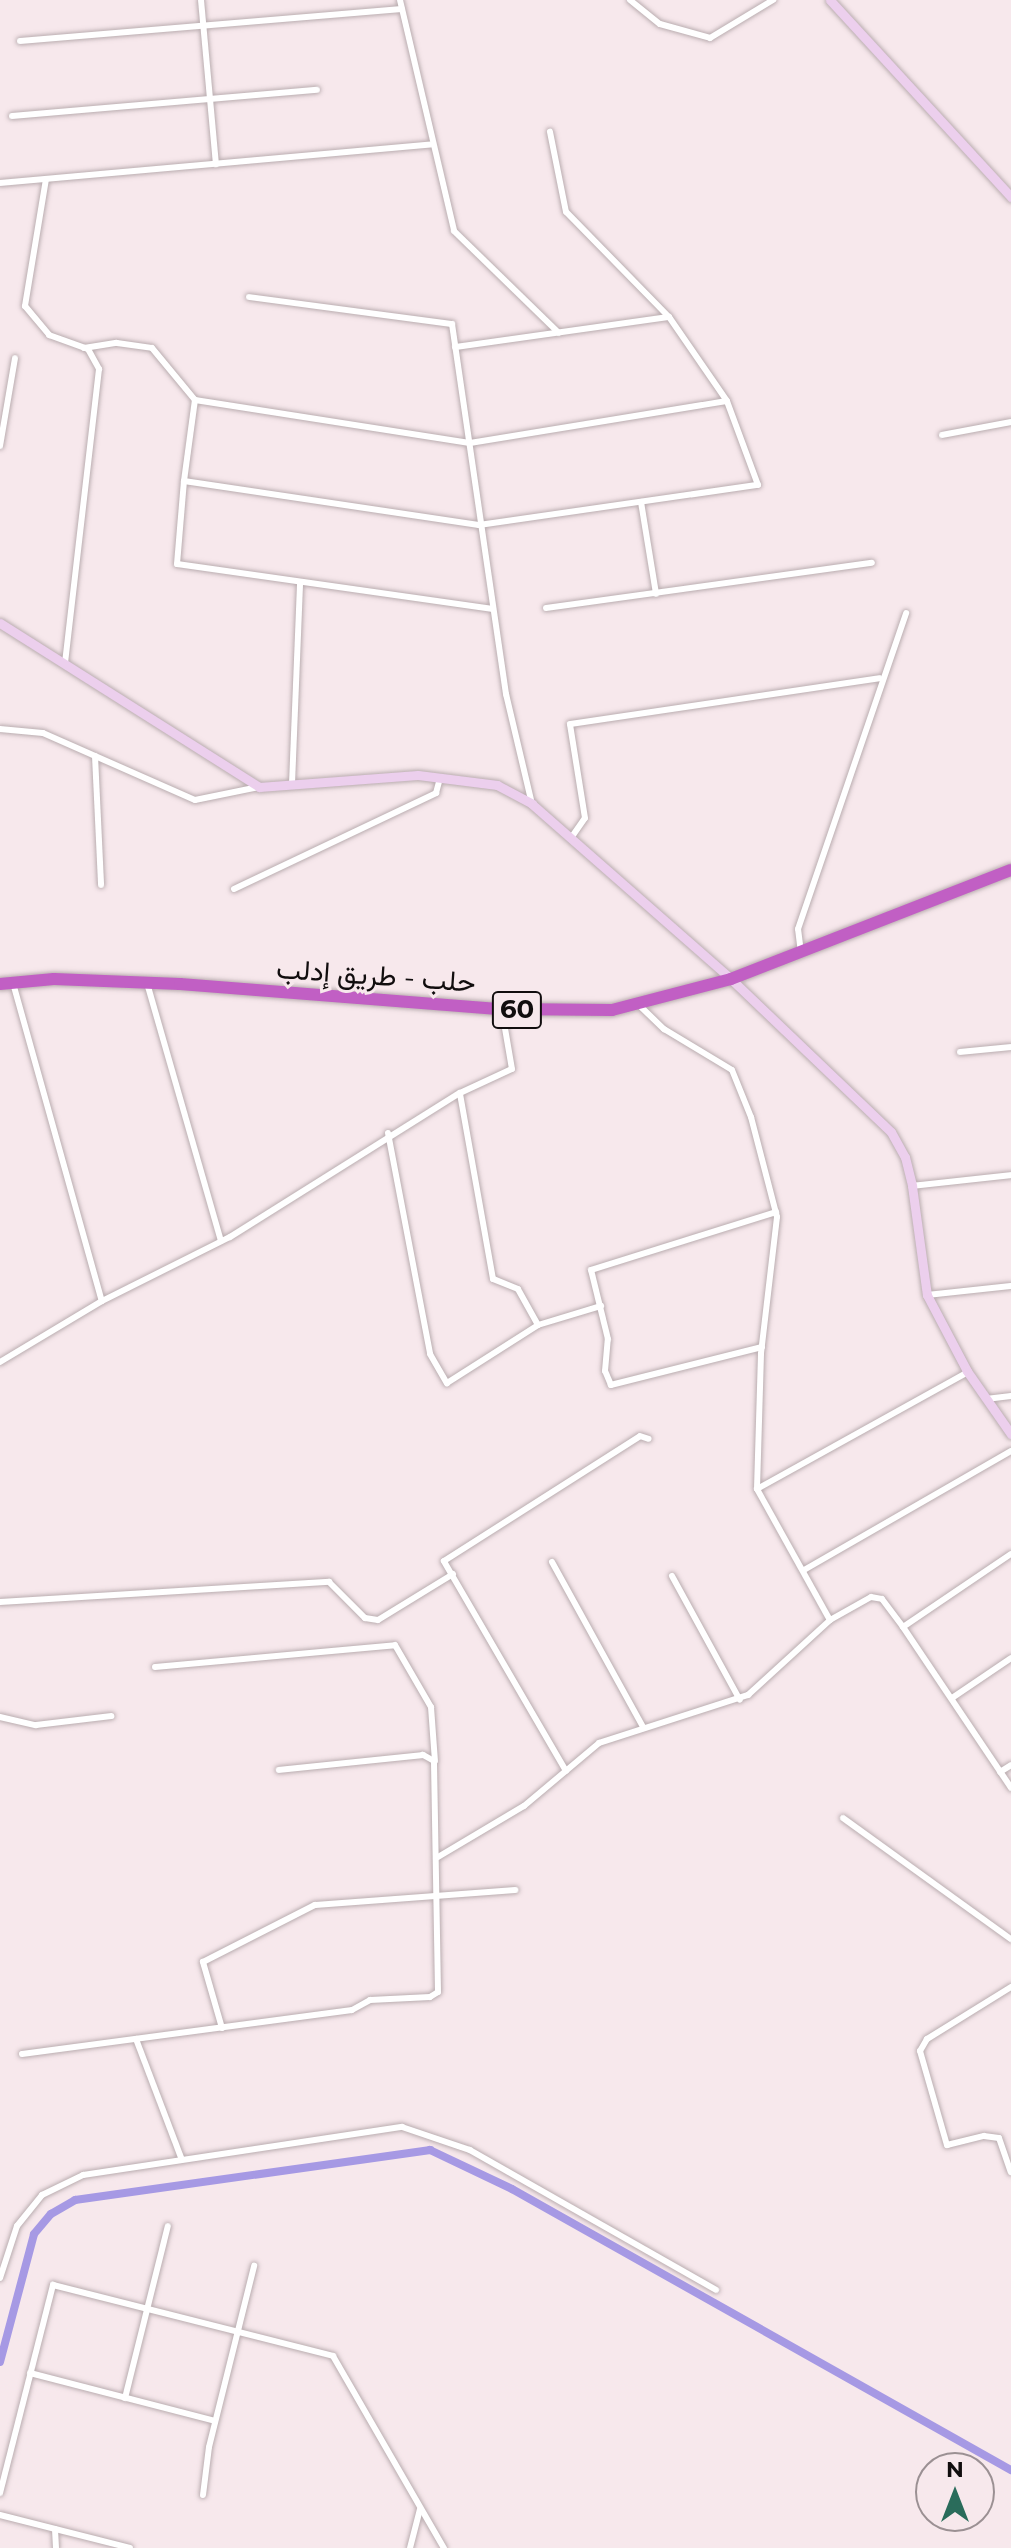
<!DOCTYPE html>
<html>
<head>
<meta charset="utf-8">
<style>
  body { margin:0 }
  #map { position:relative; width:1011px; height:2548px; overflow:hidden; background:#f7e8ec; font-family:Montserrat,Vazirmatn,sans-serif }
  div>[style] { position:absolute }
  .canal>* { height:8px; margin:-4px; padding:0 4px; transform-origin:4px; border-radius:4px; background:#a699e4 }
  .roads { filter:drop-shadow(0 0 2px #baadb0) drop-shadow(0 0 2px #baadb0) }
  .street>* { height:6px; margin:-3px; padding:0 3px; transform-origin:3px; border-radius:3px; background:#fff }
  .secondary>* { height:9px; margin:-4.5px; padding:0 4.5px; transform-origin:4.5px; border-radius:4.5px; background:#eccfed }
  .highway>* { height:12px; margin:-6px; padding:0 6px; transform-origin:6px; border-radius:6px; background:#c15fc4 }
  span { translate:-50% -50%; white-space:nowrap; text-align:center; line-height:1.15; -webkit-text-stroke:6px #f7e8ec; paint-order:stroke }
  .shield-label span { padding:2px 6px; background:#f7e8ec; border:2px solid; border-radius:6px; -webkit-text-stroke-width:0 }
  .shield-label { font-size:26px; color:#110d0e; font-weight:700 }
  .street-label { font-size:28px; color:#110d0e }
  .north { position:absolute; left:915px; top:2452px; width:80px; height:80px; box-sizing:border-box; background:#f7e8ec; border:2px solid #9b9093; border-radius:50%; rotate:0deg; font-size:22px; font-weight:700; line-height:32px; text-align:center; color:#110d0e }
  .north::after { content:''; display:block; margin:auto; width:28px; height:36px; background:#2a6c5b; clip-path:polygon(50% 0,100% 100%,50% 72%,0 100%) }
</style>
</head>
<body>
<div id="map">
  <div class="canal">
    <div style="left:0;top:2362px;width:132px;rotate:-75.1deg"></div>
    <div style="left:34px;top:2234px;width:26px;rotate:-50deg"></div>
    <div style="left:51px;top:2214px;width:28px;rotate:-30deg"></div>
    <div style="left:75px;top:2200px;width:359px;rotate:-8deg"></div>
    <div style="left:430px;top:2150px;width:91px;rotate:25.4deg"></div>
    <div style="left:512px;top:2189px;width:573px;rotate:29.39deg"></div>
  </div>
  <div class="roads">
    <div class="street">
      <div style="left:201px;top:0;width:165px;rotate:84.8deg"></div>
      <div style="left:400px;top:0;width:237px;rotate:76.8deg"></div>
      <div style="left:454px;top:231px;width:146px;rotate:44.2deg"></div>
      <div style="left:630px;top:0;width:38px;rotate:39deg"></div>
      <div style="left:660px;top:24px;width:52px;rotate:15.6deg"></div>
      <div style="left:710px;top:38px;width:74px;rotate:-31.1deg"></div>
      <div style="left:20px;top:41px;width:383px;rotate:-4.8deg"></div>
      <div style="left:12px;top:116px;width:306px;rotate:-4.9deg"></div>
      <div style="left:46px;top:179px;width:129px;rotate:99.4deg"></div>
      <div style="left:25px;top:306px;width:38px;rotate:50deg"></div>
      <div style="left:49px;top:335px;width:41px;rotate:19.7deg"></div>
      <div style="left:88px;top:349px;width:23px;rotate:61deg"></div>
      <div style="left:99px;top:369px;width:295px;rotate:96.6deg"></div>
      <div style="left:0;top:183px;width:432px;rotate:-5.1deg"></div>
      <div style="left:249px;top:297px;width:205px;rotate:7.6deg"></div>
      <div style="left:452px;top:324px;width:374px;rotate:81.7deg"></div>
      <div style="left:506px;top:694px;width:113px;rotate:76.7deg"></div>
      <div style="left:455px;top:347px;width:216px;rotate:-8deg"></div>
      <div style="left:84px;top:348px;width:33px;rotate:-9deg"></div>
      <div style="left:117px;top:343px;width:35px;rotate:8deg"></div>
      <div style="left:152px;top:348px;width:67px;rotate:50.4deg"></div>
      <div style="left:195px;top:400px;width:278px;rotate:8.9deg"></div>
      <div style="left:470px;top:443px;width:260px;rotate:-9.3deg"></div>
      <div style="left:942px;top:435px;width:70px;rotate:-10.7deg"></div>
      <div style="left:0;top:446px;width:89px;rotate:-80.3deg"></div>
      <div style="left:184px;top:481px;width:82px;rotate:-82.3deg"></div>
      <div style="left:641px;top:502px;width:93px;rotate:80.7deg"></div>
      <div style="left:546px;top:608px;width:329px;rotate:-7.9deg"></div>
      <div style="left:493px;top:609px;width:319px;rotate:-171.9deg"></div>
      <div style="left:177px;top:564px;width:83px;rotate:-85.2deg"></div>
      <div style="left:184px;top:481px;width:298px;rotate:8.5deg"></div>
      <div style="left:479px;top:525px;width:282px;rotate:-8.2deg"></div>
      <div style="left:758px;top:485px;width:90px;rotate:-110.3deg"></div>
      <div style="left:727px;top:401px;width:102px;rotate:-124.6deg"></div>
      <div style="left:669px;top:317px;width:147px;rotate:-134.4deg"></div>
      <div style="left:566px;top:212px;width:82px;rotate:-101.3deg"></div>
      <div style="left:0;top:729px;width:43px;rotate:5.3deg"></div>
      <div style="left:43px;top:733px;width:166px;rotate:23.8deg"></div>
      <div style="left:195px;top:800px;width:65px;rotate:-11.5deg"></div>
      <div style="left:95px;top:756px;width:129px;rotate:87.3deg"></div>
      <div style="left:292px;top:784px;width:202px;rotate:-87.7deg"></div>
      <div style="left:571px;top:838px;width:24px;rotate:-55deg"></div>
      <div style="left:585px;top:818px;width:95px;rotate:-99.1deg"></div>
      <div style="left:570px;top:724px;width:313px;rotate:-8.4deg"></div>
      <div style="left:234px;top:889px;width:224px;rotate:-25.4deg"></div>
      <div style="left:436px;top:793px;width:16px;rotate:-75deg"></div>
      <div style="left:801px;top:953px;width:24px;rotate:-97deg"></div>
      <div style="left:798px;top:929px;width:334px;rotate:-71.1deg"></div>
      <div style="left:13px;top:983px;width:330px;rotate:74.4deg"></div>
      <div style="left:147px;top:983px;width:268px;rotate:74deg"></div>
      <div style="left:639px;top:1005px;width:35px;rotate:44deg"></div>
      <div style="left:664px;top:1029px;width:79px;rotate:31.1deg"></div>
      <div style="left:732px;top:1070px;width:51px;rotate:68deg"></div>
      <div style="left:751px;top:1117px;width:103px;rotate:75.4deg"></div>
      <div style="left:777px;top:1217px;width:138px;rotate:96.7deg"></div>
      <div style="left:761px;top:1354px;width:135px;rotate:91.7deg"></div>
      <div style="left:757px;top:1489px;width:150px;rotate:60.9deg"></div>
      <div style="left:960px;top:1052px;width:51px;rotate:-5.6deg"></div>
      <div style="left:388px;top:1133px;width:225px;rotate:79.2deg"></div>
      <div style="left:430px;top:1354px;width:34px;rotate:60deg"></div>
      <div style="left:447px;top:1383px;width:108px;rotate:-32.5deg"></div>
      <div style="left:538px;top:1325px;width:41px;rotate:-119.1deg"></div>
      <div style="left:518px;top:1289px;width:27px;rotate:-158deg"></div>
      <div style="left:493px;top:1279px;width:189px;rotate:-100.1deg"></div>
      <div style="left:460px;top:1093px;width:57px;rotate:-24.8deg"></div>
      <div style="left:512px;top:1069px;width:59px;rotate:-99.8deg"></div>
      <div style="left:912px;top:1186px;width:100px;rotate:-6.3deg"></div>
      <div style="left:927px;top:1295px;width:84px;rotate:-6.1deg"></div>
      <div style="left:538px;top:1325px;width:66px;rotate:-16.8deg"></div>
      <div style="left:762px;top:1347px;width:156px;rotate:165.9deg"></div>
      <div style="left:611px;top:1385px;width:15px;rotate:-113deg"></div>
      <div style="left:605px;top:1371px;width:32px;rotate:-85deg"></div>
      <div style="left:608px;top:1339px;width:71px;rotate:-103.8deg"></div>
      <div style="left:591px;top:1270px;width:194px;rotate:-17.4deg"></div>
      <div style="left:0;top:1362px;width:119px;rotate:-30.9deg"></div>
      <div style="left:102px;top:1301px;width:143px;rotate:-26.6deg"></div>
      <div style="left:230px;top:1237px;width:271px;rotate:-32.1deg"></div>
      <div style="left:986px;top:1399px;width:25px;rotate:-7deg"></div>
      <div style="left:757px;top:1489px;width:241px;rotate:-29deg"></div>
      <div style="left:552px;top:1562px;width:188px;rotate:61.1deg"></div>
      <div style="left:804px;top:1570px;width:239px;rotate:-29.9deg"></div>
      <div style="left:672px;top:1576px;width:141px;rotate:61.3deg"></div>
      <div style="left:0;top:1602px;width:330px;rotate:-3.5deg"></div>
      <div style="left:329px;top:1582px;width:51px;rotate:45deg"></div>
      <div style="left:365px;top:1618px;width:13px;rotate:9deg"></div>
      <div style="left:378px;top:1620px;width:88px;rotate:-31.5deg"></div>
      <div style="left:903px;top:1627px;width:130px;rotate:-34.1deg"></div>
      <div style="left:155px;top:1667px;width:241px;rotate:-5.2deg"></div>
      <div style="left:395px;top:1645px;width:72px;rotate:59.9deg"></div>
      <div style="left:431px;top:1707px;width:54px;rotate:85.8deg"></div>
      <div style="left:952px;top:1698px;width:71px;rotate:-34.1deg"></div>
      <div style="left:0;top:1717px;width:37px;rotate:13deg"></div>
      <div style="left:36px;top:1725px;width:76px;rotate:-6.8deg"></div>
      <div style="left:566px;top:1771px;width:243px;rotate:-120.2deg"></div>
      <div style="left:444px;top:1561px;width:232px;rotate:-32.5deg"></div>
      <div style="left:640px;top:1436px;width:9px;rotate:18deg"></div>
      <div style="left:1000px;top:1772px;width:13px;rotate:-32deg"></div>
      <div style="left:843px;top:1818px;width:207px;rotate:35.8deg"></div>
      <div style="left:438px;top:1857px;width:100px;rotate:-30.7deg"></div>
      <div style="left:524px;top:1806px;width:98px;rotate:-40deg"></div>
      <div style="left:599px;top:1743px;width:157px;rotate:-17.9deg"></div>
      <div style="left:748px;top:1695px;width:111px;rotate:-42.4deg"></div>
      <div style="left:830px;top:1620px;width:47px;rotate:-29.3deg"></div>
      <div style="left:871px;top:1597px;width:11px;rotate:10deg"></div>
      <div style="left:882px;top:1599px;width:35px;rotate:53deg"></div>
      <div style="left:903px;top:1627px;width:194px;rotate:56.1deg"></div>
      <div style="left:1011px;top:1987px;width:99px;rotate:148.2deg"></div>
      <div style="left:927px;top:2039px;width:14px;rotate:120deg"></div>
      <div style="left:920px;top:2051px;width:98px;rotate:74deg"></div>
      <div style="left:947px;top:2145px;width:38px;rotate:-14deg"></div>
      <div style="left:984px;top:2136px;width:15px;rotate:8deg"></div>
      <div style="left:999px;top:2138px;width:36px;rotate:71deg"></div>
      <div style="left:222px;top:2028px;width:69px;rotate:-106.1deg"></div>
      <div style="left:203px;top:1962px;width:126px;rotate:-27deg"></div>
      <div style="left:315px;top:1905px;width:201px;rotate:-4.3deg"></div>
      <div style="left:136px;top:2039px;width:129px;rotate:69.2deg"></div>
      <div style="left:22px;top:2054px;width:333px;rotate:-7.6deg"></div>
      <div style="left:352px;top:2010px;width:21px;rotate:-29deg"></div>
      <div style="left:370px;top:2000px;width:60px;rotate:-2.9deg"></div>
      <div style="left:430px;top:1997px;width:9px;rotate:-32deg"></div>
      <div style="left:438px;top:1992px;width:231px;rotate:-91deg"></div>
      <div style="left:434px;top:1761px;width:13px;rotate:-151deg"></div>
      <div style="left:423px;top:1755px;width:145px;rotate:174.1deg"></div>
      <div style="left:0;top:2278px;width:55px;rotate:-71.9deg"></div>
      <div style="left:17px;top:2226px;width:40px;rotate:-51deg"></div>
      <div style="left:42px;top:2195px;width:46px;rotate:-26deg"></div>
      <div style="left:83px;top:2175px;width:323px;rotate:-8.6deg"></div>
      <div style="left:402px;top:2127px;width:72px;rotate:18.7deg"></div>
      <div style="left:470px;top:2150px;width:283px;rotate:29.6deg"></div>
      <div style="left:30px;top:2373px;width:191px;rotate:14.5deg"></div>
      <div style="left:125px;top:2398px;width:177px;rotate:-76deg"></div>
      <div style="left:0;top:2493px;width:215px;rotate:-75.7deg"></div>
      <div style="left:53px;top:2285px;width:289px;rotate:14.2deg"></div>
      <div style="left:333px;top:2356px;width:222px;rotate:60deg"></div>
      <div style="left:203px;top:2495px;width:48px;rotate:-82.9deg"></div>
      <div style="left:209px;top:2447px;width:187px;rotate:-76deg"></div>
      <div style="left:0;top:2515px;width:134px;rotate:14.2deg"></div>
      <div style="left:55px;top:2529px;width:19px;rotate:87deg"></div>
      <div style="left:410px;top:2548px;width:40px;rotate:-75.6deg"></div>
    </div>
    <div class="secondary">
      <div style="left:830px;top:0;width:268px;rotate:47.4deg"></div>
      <div style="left:0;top:623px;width:307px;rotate:32.3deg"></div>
      <div style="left:259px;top:787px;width:159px;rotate:-4.3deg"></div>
      <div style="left:418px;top:775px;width:80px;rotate:7.2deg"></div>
      <div style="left:497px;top:785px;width:40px;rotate:28deg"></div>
      <div style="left:532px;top:804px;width:265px;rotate:41.3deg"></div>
      <div style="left:731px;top:979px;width:221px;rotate:43.7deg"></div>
      <div style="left:891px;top:1132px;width:29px;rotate:61deg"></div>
      <div style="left:905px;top:1157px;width:30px;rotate:76deg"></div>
      <div style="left:912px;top:1186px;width:110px;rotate:82.2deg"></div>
      <div style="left:927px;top:1295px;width:86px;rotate:62.2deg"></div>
      <div style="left:967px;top:1371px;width:77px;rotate:55.1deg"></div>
    </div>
    <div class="highway">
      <div style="left:0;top:984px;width:54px;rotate:-5.3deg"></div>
      <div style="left:54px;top:979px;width:126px;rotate:2.3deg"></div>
      <div style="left:180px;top:984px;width:322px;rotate:4.5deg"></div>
      <div style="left:501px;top:1009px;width:111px;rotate:0.5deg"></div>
      <div style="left:612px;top:1010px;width:123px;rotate:-14.6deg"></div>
      <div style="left:731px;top:979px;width:300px;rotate:-21.3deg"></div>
    </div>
  </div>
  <div class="shield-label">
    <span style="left:517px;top:1010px">60</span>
  </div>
  <div class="street-label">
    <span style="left:376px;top:975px;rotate:4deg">حلب - طريق إدلب</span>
  </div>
  <div class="north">N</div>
</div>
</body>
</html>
